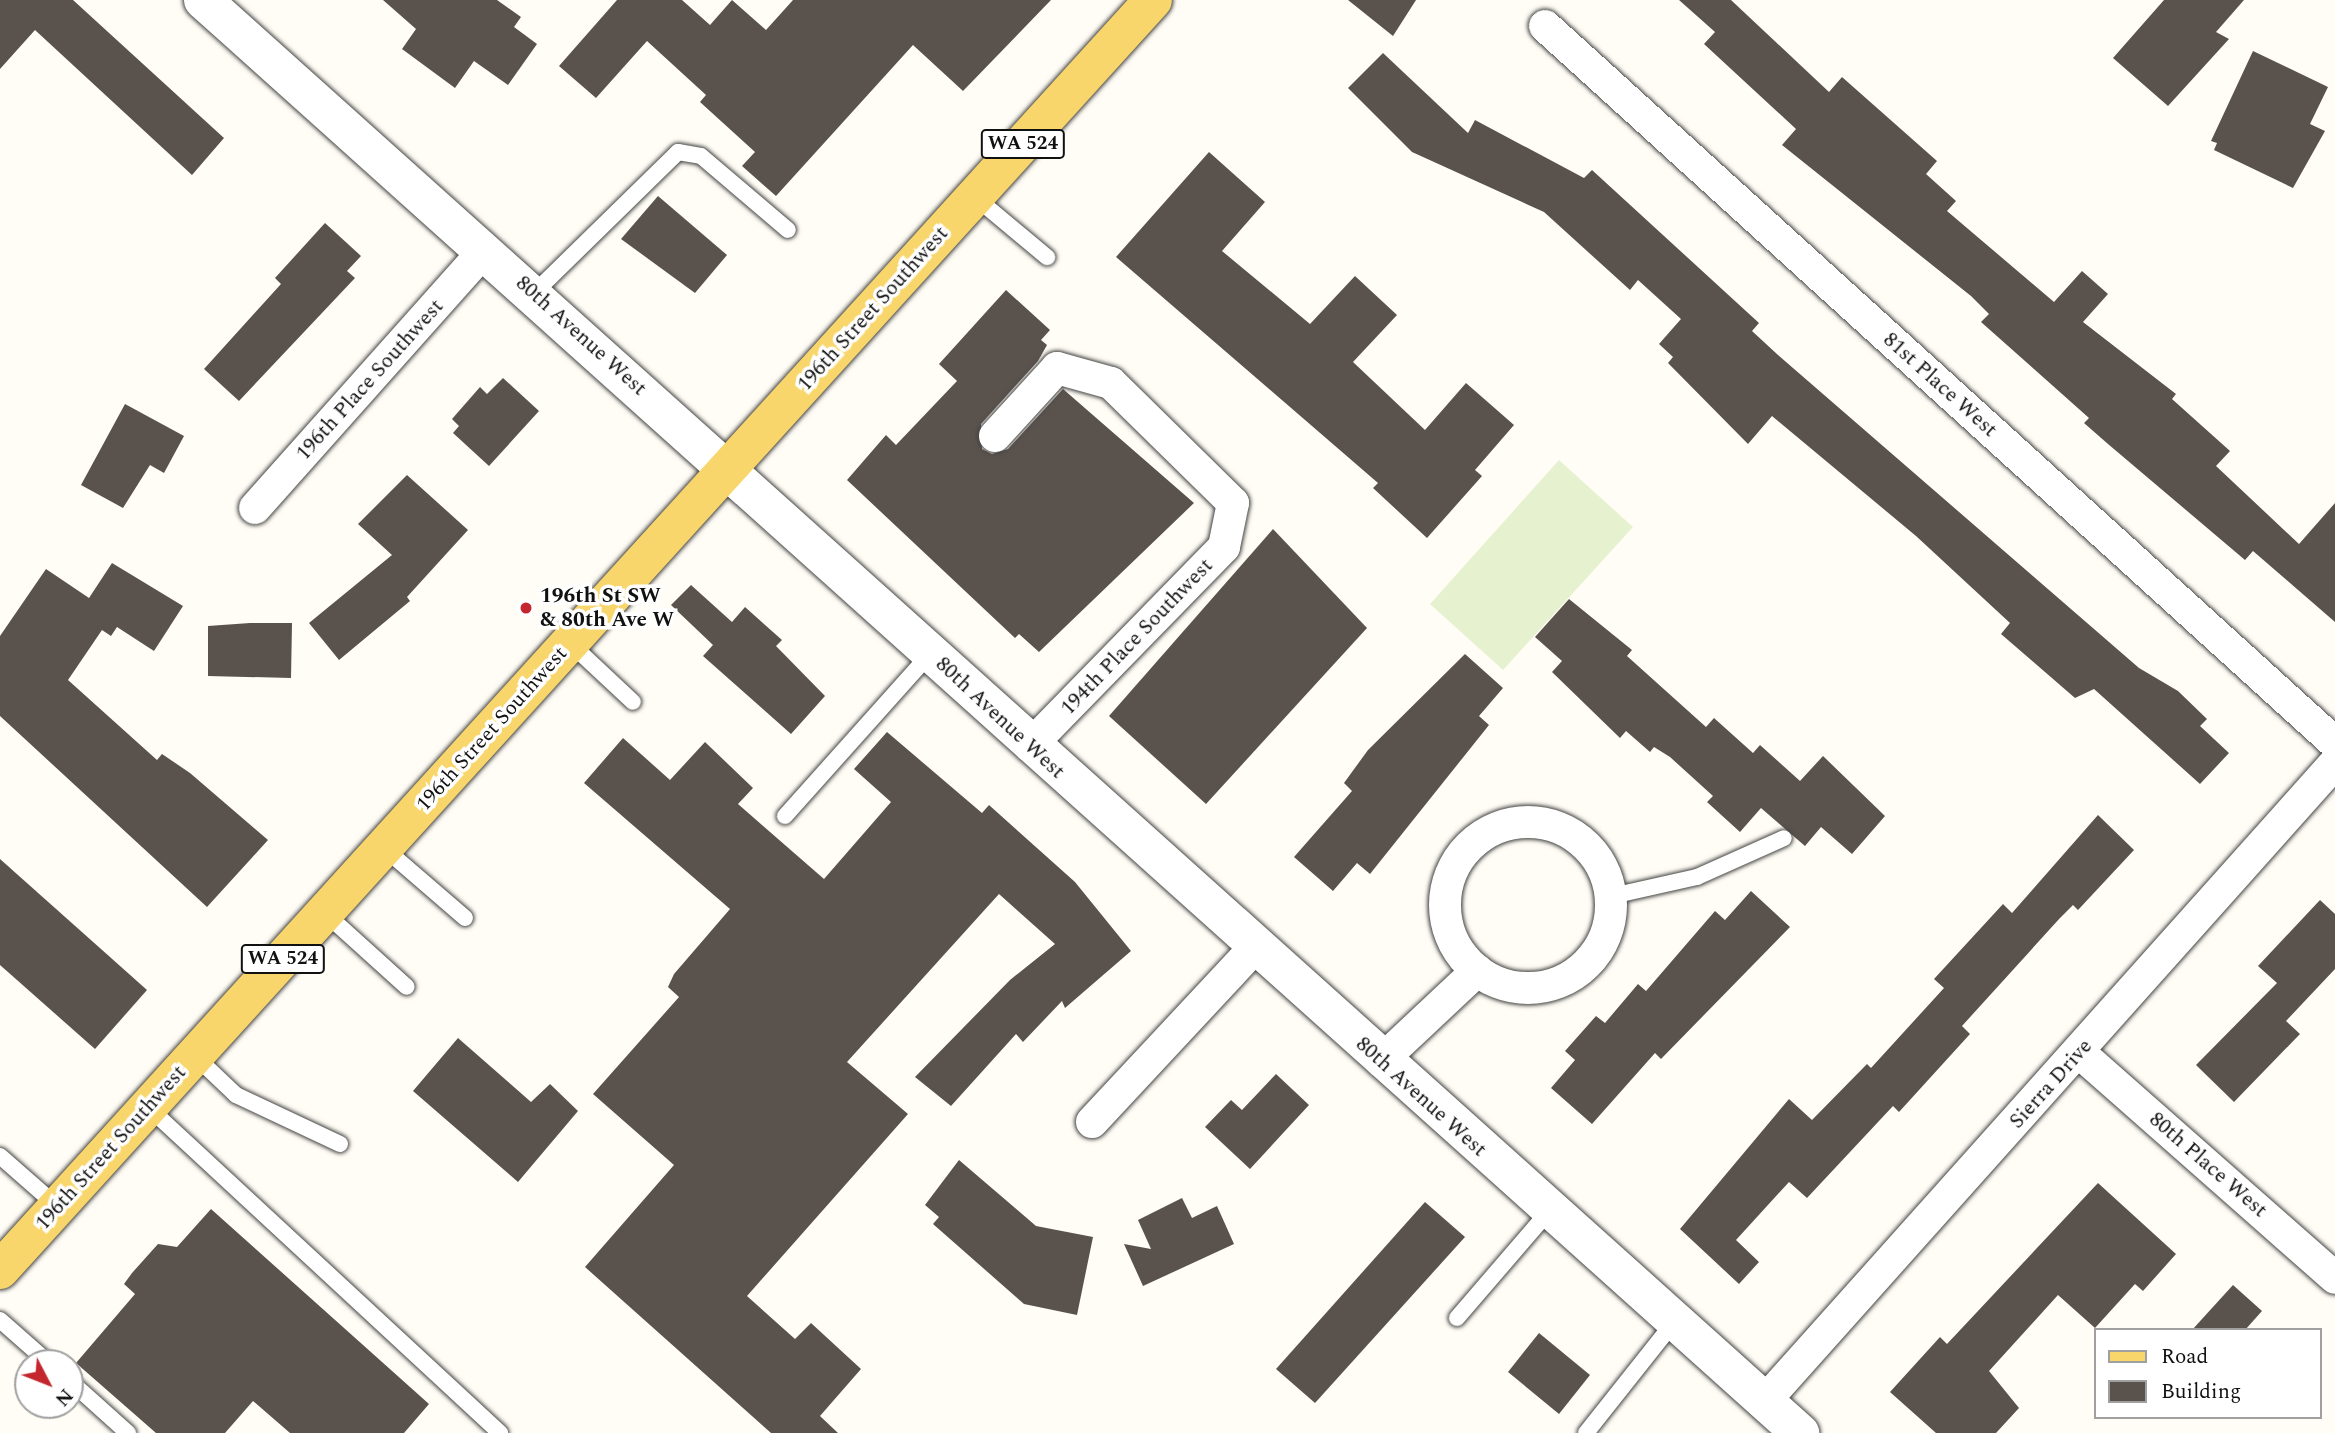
<!DOCTYPE html>
<html>
<head>
<meta charset="utf-8">
<style>
  body { margin:0 }
  #map { position:relative; width:2335px; height:1433px; overflow:hidden; background:#fffdf5; font-family:Spectral,serif }
  div>[style] { position:absolute }
  .pitch>* { inset:0; background:#e6f2cf }
  .building>* { inset:0; background:#5a524d }
  .roads { filter:drop-shadow(0 0 2px #444) drop-shadow(0 0 2px #444) }
  .service>* { height:16px; margin:-8px; padding:0 8px; transform-origin:8px; border-radius:8px; background:#fff }
  .minor>* { height:32px; margin:-16px; padding:0 16px; transform-origin:16px; border-radius:16px; background:#fff }
  .minor>.ring { margin:-16px; padding:0; box-sizing:content-box; background:none; border:32px solid #fff; border-radius:50% }
  .tertiary>* { height:38px; margin:-19px; padding:0 19px; transform-origin:19px; border-radius:19px; background:#fff }
  .primary>* { height:38px; margin:-19px; padding:0 19px; transform-origin:19px; border-radius:19px; background:#f9d66b }
  .dots>* { width:19px; height:19px; translate:-50% -50%; box-sizing:border-box; border:4px solid #fff; border-radius:50% }
  span { translate:-50% -50%; white-space:nowrap; text-align:center; line-height:1.15; -webkit-text-stroke:7px #fff; paint-order:stroke }
  .shield-label span { padding:2px 5px; background:#fff; border:2px solid; border-radius:5px; -webkit-text-stroke-width:0 }
  .shield-label { font-size:19px; color:#111; font-weight:700 }
  .street-label { font-size:21px; color:#111 }
  .poi-label { font-size:21px; color:#111; font-weight:700 }
  .left { translate:0 -50%; text-align:left }
  .legend { position:absolute; left:2094px; top:1328px; width:228px; height:91px; box-sizing:border-box; background:#fff; border:2px solid #a0a0a0; margin:0; padding:9px 12px; list-style:none; font-size:21px; color:#111 }
  .legend li { display:flex; align-items:center; gap:14px; height:35px }
  .legend b { width:35px; border:2px solid #a0a0a0 }
  .north { position:absolute; left:14px; top:1349px; width:70px; height:70px; box-sizing:border-box; background:#fff; border:2px solid #a0a0a0; border-radius:50%; rotate:132deg; font-size:19px; font-weight:700; line-height:28px; text-align:center; color:#111 }
  .north::after { content:''; display:block; margin:auto; width:24px; height:32px; background:#c4262e; clip-path:polygon(50% 0,100% 100%,50% 72%,0 100%) }
</style>
</head>
<body>
<div id="map">
  <div class="pitch">
    <div style="clip-path:polygon(1559px 460px,1633px 527px,1503px 670px,1430px 604px)"></div>
  </div>
  <div class="building">
    <div style="clip-path:polygon(0 0,73px 0,224px 138px,192px 175px,35px 30px,0 69px)"></div>
    <div style="clip-path:polygon(383px 0,497px 0,521px 17px,514px 27px,537px 44px,508px 85px,474px 61px,455px 88px,402px 49px,416px 29px)"></div>
    <div style="clip-path:polygon(617px 0,682px 0,710px 25px,732px 0,766px 30px,793px 0,1051px 0,963px 91px,913px 45px,776px 196px,742px 166px,755px 152px,700px 102px,706px 95px,647px 41px,596px 98px,559px 66px)"></div>
    <div style="clip-path:polygon(1348px 0,1416px 0,1393px 36px)"></div>
    <div style="clip-path:polygon(1679px 0,1731px 0,1829px 92px,1842px 77px,1937px 161px,1926px 174px,1956px 201px,1947px 211px,2054px 302px,2082px 271px,2108px 294px,2083px 322px,2176px 394px,2172px 399px,2230px 451px,2216px 466px,2299px 544px,2335px 503px,2335px 622px,2253px 551px,2245px 560px,2108px 444px,2084px 423px,2089px 418px,1981px 322px,1989px 314px,1971px 296px,1782px 145px,1796px 129px,1704px 44px,1715px 32px)"></div>
    <div style="clip-path:polygon(2164px 0,2244px 0,2216px 32px,2229px 39px,2168px 106px,2113px 58px)"></div>
    <div style="clip-path:polygon(2253px 51px,2328px 87px,2310px 124px,2325px 131px,2293px 188px,2214px 150px,2217px 143px,2211px 141px)"></div>
    <div style="clip-path:polygon(1383px 53px,1468px 133px,1475px 120px,1584px 178px,1592px 170px,1759px 323px,1752px 331px,1778px 355px,2139px 668px,2178px 691px,2207px 719px,2200px 726px,2229px 753px,2200px 784px,2094px 689px,2075px 698px,2001px 634px,2010px 623px,1916px 536px,1772px 416px,1748px 444px,1668px 363px,1673px 357px,1659px 344px,1681px 319px,1638px 280px,1630px 290px,1544px 212px,1412px 152px,1348px 88px)"></div>
    <div style="clip-path:polygon(1209px 152px,1265px 202px,1222px 251px,1310px 324px,1355px 276px,1397px 315px,1353px 362px,1425px 430px,1466px 383px,1514px 425px,1475px 470px,1482px 476px,1427px 538px,1373px 488px,1378px 483px,1116px 257px)"></div>
    <div style="clip-path:polygon(658px 196px,727px 255px,695px 293px,621px 239px)"></div>
    <div style="clip-path:polygon(325px 223px,361px 256px,347px 271px,355px 278px,239px 401px,204px 369px,281px 284px,275px 278px)"></div>
    <div style="clip-path:polygon(1006px 290px,1050px 330px,1041px 340px,1047px 345px,1038px 361px,981px 424px,982px 449px,992px 454px,1008px 449px,1063px 389px,1194px 503px,1039px 652px,1019px 634px,1015px 638px,847px 480px,886px 435px,896px 445px,957px 381px,939px 364px)"></div>
    <div style="clip-path:polygon(503px 378px,539px 411px,489px 466px,453px 433px,459px 426px,452px 419px,480px 387px,487px 394px)"></div>
    <div style="clip-path:polygon(125px 404px,184px 436px,164px 473px,150px 465px,123px 508px,81px 485px)"></div>
    <div style="clip-path:polygon(407px 475px,468px 530px,407px 597px,410px 601px,339px 660px,309px 623px,392px 555px,358px 524px)"></div>
    <div style="clip-path:polygon(1273px 529px,1367px 628px,1206px 804px,1109px 716px)"></div>
    <div style="clip-path:polygon(112px 563px,183px 606px,154px 651px,117px 627px,111px 636px,102px 630px,68px 680px,157px 760px,162px 754px,190px 773px,268px 840px,207px 907px,0 716px,0 636px,46px 569px,89px 598px)"></div>
    <div style="clip-path:polygon(691px 585px,732px 622px,745px 607px,782px 640px,776px 646px,825px 696px,791px 734px,703px 656px,713px 645px,671px 605px)"></div>
    <div style="clip-path:polygon(1569px 599px,1632px 650px,1627px 656px,1706px 727px,1714px 718px,1753px 753px,1760px 745px,1800px 781px,1823px 756px,1885px 816px,1852px 854px,1821px 827px,1805px 846px,1761px 808px,1740px 832px,1707px 802px,1713px 796px,1670px 757px,1654px 747px,1650px 752px,1626px 731px,1620px 738px,1552px 672px,1562px 661px,1535px 637px)"></div>
    <div style="clip-path:polygon(250px 623px,292px 623px,291px 678px,208px 676px,208px 626px)"></div>
    <div style="clip-path:polygon(1465px 654px,1503px 688px,1479px 716px,1489px 725px,1370px 874px,1357px 863px,1333px 891px,1294px 857px,1352px 791px,1344px 783px,1368px 750px)"></div>
    <div style="clip-path:polygon(887px 732px,982px 813px,989px 805px,1075px 882px,1131px 951px,1065px 1008px,1062px 1001px,1023px 1042px,1016px 1034px,951px 1106px,915px 1077px,1010px 980px,1055px 944px,999px 894px,847px 1062px,908px 1114px,747px 1296px,795px 1339px,811px 1323px,861px 1369px,820px 1416px,838px 1433px,771px 1433px,585px 1267px,674px 1165px,593px 1094px,679px 997px,668px 987px,674px 974px,730px 909px,584px 783px,623px 738px,670px 780px,705px 742px,753px 788px,738px 804px,824px 879px,891px 802px,854px 769px)"></div>
    <div style="clip-path:polygon(2098px 815px,2134px 850px,2078px 910px,2073px 905px,2060px 918px,1962px 1026px,1970px 1034px,1899px 1112px,1893px 1106px,1807px 1198px,1789px 1182px,1736px 1240px,1759px 1262px,1739px 1284px,1680px 1229px,1789px 1099px,1812px 1120px,1867px 1064px,1871px 1068px,1944px 988px,1934px 979px,2003px 904px,2012px 913px)"></div>
    <div style="clip-path:polygon(0 859px,147px 990px,95px 1049px,0 965px)"></div>
    <div style="clip-path:polygon(1751px 891px,1790px 927px,1661px 1059px,1655px 1053px,1592px 1124px,1551px 1088px,1575px 1060px,1565px 1051px,1596px 1016px,1605px 1023px,1638px 984px,1646px 991px,1715px 911px,1725px 920px)"></div>
    <div style="clip-path:polygon(2320px 900px,2335px 914px,2335px 969px,2286px 1021px,2300px 1034px,2234px 1102px,2196px 1065px,2277px 983px,2258px 966px)"></div>
    <div style="clip-path:polygon(458px 1038px,531px 1102px,550px 1084px,578px 1111px,518px 1182px,413px 1091px)"></div>
    <div style="clip-path:polygon(1276px 1074px,1309px 1105px,1250px 1169px,1205px 1127px,1231px 1100px,1242px 1110px)"></div>
    <div style="clip-path:polygon(959px 1160px,1036px 1226px,1093px 1237px,1077px 1315px,1024px 1304px,933px 1224px,939px 1217px,925px 1205px)"></div>
    <div style="clip-path:polygon(2098px 1183px,2176px 1254px,2143px 1291px,2135px 1284px,2095px 1328px,2058px 1295px,1989px 1371px,2019px 1408px,1996px 1433px,1936px 1433px,1890px 1392px,1940px 1337px,1947px 1344px)"></div>
    <div style="clip-path:polygon(1182px 1198px,1192px 1218px,1217px 1206px,1234px 1244px,1143px 1286px,1124px 1244px,1151px 1249px,1138px 1220px)"></div>
    <div style="clip-path:polygon(1425px 1202px,1465px 1237px,1315px 1403px,1276px 1369px)"></div>
    <div style="clip-path:polygon(211px 1209px,429px 1404px,404px 1433px,290px 1433px,253px 1401px,225px 1433px,156px 1433px,76px 1363px,135px 1294px,124px 1284px,132px 1273px,158px 1244px,177px 1247px)"></div>
    <div style="clip-path:polygon(2233px 1285px,2262px 1311px,2245px 1330px,2192px 1330px)"></div>
    <div style="clip-path:polygon(1539px 1333px,1590px 1375px,1559px 1414px,1508px 1372px)"></div>
  </div>
  <div class="roads">
    <div class="service">
      <div style="left:975px;top:197px;width:94px;rotate:39.8deg"></div>
      <div style="left:533px;top:294px;width:203px;rotate:-44.4deg"></div>
      <div style="left:678px;top:152px;width:23px;rotate:10deg"></div>
      <div style="left:701px;top:156px;width:114px;rotate:40.4deg"></div>
      <div style="left:570px;top:643px;width:86px;rotate:43.1deg"></div>
      <div style="left:785px;top:816px;width:217px;rotate:-48.2deg"></div>
      <div style="left:384px;top:848px;width:107px;rotate:40.8deg"></div>
      <div style="left:1612px;top:896px;width:87px;rotate:-12.6deg"></div>
      <div style="left:1697px;top:877px;width:95px;rotate:-24.1deg"></div>
      <div style="left:325px;top:913px;width:110px;rotate:42.1deg"></div>
      <div style="left:195px;top:1056px;width:57px;rotate:43.6deg"></div>
      <div style="left:236px;top:1095px;width:115px;rotate:25.2deg"></div>
      <div style="left:148px;top:1107px;width:480px;rotate:42.8deg"></div>
      <div style="left:0;top:1156px;width:77px;rotate:41.3deg"></div>
      <div style="left:1457px;top:1318px;width:141px;rotate:-49.3deg"></div>
      <div style="left:0;top:1320px;width:65px;rotate:41.3deg"></div>
      <div style="left:70px;top:1381px;width:78px;rotate:41.9deg"></div>
      <div style="left:1586px;top:1433px;width:142px;rotate:-51.6deg"></div>
    </div>
    <div class="minor">
      <div style="left:1545px;top:26px;width:1067px;rotate:42.23deg"></div>
      <div style="left:995px;top:436px;width:92px;rotate:-47.6deg"></div>
      <div style="left:1057px;top:368px;width:56px;rotate:15.5deg"></div>
      <div style="left:1111px;top:383px;width:171px;rotate:44.5deg"></div>
      <div style="left:1233px;top:503px;width:45px;rotate:101.6deg"></div>
      <div style="left:1224px;top:547px;width:278px;rotate:134.3deg"></div>
      <div style="left:255px;top:508px;width:344px;rotate:-48.3deg"></div>
      <div class="ring" style="left:1445px;top:822px;width:134px;height:134px"></div>
      <div style="left:2080px;top:1053px;width:340px;rotate:41.4deg"></div>
      <div style="left:1381px;top:1061px;width:132px;rotate:-43.2deg"></div>
      <div style="left:1092px;top:1122px;width:238px;rotate:-47deg"></div>
      <div style="left:1764px;top:1402px;width:857px;rotate:-48.22deg"></div>
    </div>
    <div class="tertiary">
      <div style="left:203px;top:0;width:2146px;rotate:41.9deg"></div>
    </div>
    <div class="primary">
      <div style="left:0;top:1270px;width:1715px;rotate:-47.76deg"></div>
    </div>
  </div>
  <div class="dots">
    <div style="left:526px;top:608px;background:#c4262e"></div>
  </div>
  <div class="shield-label">
    <span style="left:1023px;top:144px">WA 524</span>
    <span style="left:283px;top:959px">WA 524</span>
  </div>
  <div class="street-label">
    <span style="left:873px;top:309px;rotate:-48deg">196th Street Southwest</span>
    <span style="left:581px;top:336px;rotate:42deg">80th Avenue West</span>
    <span style="left:370px;top:380px;rotate:-48deg">196th Place Southwest</span>
    <span style="left:1940px;top:385px;rotate:42deg">81st Place West</span>
    <span style="left:1137px;top:637px;rotate:-46deg">194th Place Southwest</span>
    <span style="left:1000px;top:718px;rotate:43deg">80th Avenue West</span>
    <span style="left:492px;top:729px;rotate:-48deg">196th Street Southwest</span>
    <span style="left:2051px;top:1084px;rotate:-48deg">Sierra Drive</span>
    <span style="left:1421px;top:1097px;rotate:42deg">80th Avenue West</span>
    <span style="left:111px;top:1148px;rotate:-48deg">196th Street Southwest</span>
    <span style="left:2208px;top:1165px;rotate:41deg">80th Place West</span>
  </div>
  <div class="poi-label">
    <span class="left" style="left:540px;top:608px">196th St SW<br>&amp; 80th Ave W</span>
  </div>
  <ul class="legend">
  <li><b style="height:9px;background:#f9d66b"></b>Road</li>
  <li><b style="height:19px;background:#5a524d"></b>Building</li>
  </ul>
  <div class="north">N</div>
</div>
</body>
</html>
